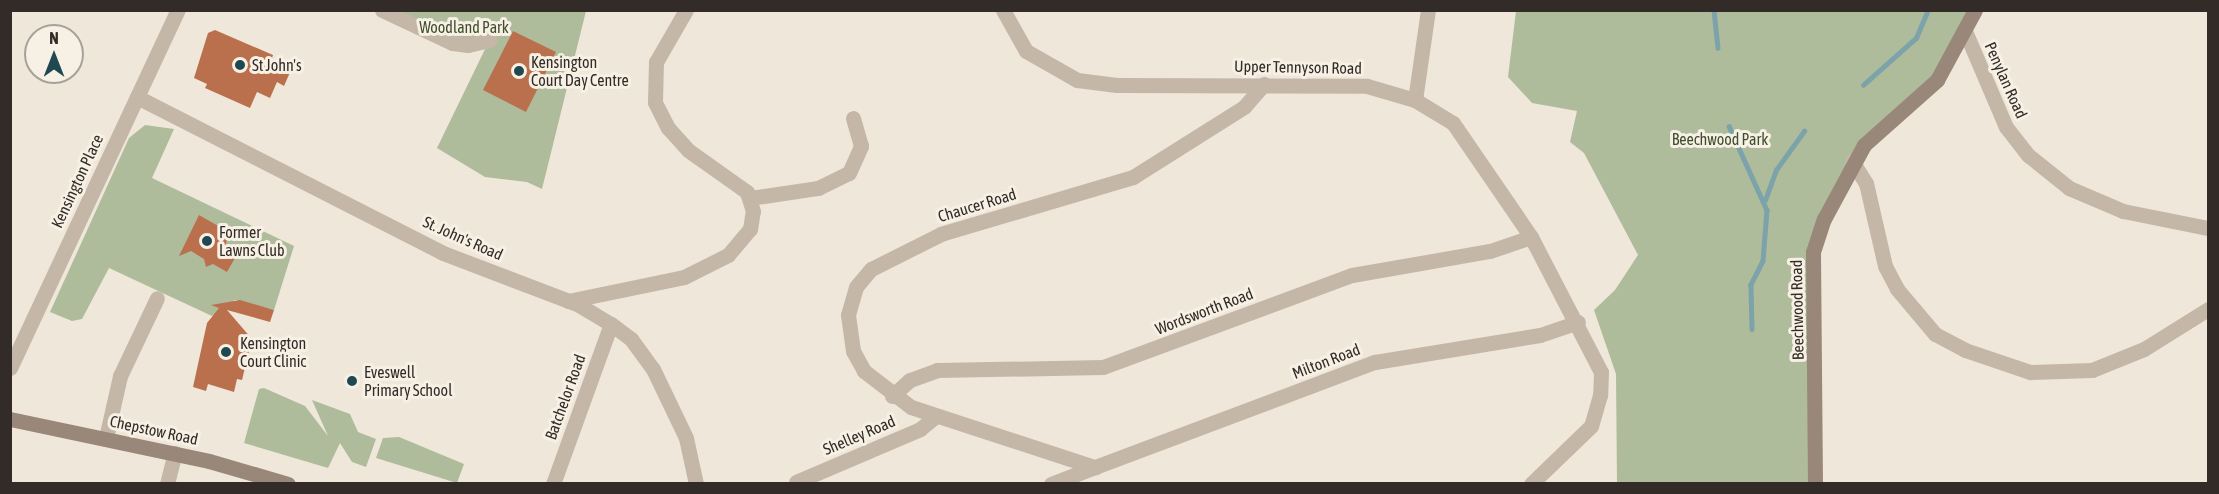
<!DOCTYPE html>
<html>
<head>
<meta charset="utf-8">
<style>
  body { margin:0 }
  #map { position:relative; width:2219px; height:494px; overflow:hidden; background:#efe7da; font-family:"Asap Condensed",sans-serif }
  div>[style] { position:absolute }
  .green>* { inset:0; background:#aebc9b }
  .stream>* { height:4.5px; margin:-2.25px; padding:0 2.25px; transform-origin:2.25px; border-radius:2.25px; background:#7ba3a9 }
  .building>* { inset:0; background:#ba704c }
  .street>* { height:15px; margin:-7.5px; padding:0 7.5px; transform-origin:7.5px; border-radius:7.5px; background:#c5b7a7 }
  .secondary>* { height:15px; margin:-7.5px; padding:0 7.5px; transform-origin:7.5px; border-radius:7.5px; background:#998779 }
  .dots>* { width:16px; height:16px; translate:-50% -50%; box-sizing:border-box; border:3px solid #f7f0e5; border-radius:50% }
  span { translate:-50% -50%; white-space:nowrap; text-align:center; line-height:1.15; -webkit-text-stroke:6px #f7f0e5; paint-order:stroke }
  .park-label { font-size:16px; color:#3f4e2d }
  .poi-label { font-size:16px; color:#322b27 }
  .left { translate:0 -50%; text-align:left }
  .street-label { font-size:16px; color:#322b27 }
  .frame { position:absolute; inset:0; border:12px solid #322b27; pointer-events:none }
  .north { position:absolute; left:24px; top:24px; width:60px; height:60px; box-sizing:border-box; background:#f7f0e5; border:2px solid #a8a199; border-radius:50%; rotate:0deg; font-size:16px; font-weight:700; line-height:24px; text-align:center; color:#322b27 }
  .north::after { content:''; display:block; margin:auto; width:21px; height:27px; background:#204850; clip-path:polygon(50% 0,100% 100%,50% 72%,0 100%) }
</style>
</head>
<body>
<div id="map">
  <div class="green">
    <div style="clip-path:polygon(391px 10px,586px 11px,542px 189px,527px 182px,485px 177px,437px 148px,489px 41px,475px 45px)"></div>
    <div style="clip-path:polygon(1516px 11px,1975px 11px,1937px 80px,1877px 130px,1813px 252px,1815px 483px,1617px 483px,1616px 374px,1594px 310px,1615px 290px,1638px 255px,1584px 153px,1570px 142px,1577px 111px,1532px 103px,1508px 77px)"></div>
    <div style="clip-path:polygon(145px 125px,174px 129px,152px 178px,294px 246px,274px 310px,235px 300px,212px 316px,109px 268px,82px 319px,72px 321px,50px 312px,129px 138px)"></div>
    <div style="clip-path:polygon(264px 388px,305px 406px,328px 436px,312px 400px,350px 414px,358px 432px,376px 439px,366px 467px,352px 462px,340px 443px,328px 468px,244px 443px,259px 389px)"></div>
    <div style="clip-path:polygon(399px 437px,464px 464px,457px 483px,376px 458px,383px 438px)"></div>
  </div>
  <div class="stream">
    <div style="left:1714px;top:10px;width:38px;rotate:84deg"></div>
    <div style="left:1863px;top:85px;width:71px;rotate:-41.6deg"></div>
    <div style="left:1916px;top:38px;width:30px;rotate:-67deg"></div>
    <div style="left:1729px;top:126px;width:92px;rotate:65.7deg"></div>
    <div style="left:1767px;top:210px;width:51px;rotate:94.5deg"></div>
    <div style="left:1763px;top:261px;width:27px;rotate:117deg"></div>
    <div style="left:1751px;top:285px;width:44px;rotate:88.7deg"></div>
    <div style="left:1765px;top:200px;width:32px;rotate:-70deg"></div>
    <div style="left:1776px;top:170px;width:48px;rotate:-54.3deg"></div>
  </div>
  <div class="building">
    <div style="clip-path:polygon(215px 30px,273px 55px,271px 61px,291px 70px,284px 86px,277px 82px,270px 98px,257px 92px,250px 108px,205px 88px,207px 84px,194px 78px,208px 33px)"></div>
    <div style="clip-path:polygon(513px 31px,556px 52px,526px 112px,483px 90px)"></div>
    <div style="clip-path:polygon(199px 215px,220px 227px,228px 234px,226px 244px,239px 251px,227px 272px,213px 264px,206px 267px,204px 259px,191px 251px,179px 256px)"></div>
    <div style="clip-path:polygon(240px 300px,274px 310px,270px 322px,227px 310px,252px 339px,242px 380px,237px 379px,234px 392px,208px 384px,206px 391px,193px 387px,207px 323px,219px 308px,211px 305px)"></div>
  </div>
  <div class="street">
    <div style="left:382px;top:10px;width:77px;rotate:25.2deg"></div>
    <div style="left:452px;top:43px;width:16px;rotate:7deg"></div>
    <div style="left:468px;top:45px;width:22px;rotate:-13deg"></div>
    <div style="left:1003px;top:10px;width:47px;rotate:60.7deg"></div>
    <div style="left:1026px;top:51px;width:59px;rotate:29.6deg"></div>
    <div style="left:1077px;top:80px;width:40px;rotate:7.1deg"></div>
    <div style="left:1117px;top:85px;width:250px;rotate:0.2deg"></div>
    <div style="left:1367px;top:86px;width:50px;rotate:16.3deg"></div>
    <div style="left:1415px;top:100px;width:44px;rotate:31.2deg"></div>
    <div style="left:1453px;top:123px;width:138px;rotate:55.6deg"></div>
    <div style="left:1531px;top:237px;width:152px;rotate:62.6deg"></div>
    <div style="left:1601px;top:372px;width:23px;rotate:92deg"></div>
    <div style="left:1600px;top:395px;width:32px;rotate:106deg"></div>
    <div style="left:1591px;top:426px;width:83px;rotate:136deg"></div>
    <div style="left:1965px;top:31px;width:104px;rotate:66.9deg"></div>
    <div style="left:2006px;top:127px;width:36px;rotate:52deg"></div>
    <div style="left:2028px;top:155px;width:53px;rotate:38.8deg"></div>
    <div style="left:2069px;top:188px;width:59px;rotate:23.1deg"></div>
    <div style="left:2123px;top:211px;width:87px;rotate:11.3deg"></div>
    <div style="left:1264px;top:84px;width:30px;rotate:131deg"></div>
    <div style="left:1244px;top:107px;width:131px;rotate:147.8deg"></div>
    <div style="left:1133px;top:177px;width:200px;rotate:163.5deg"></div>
    <div style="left:941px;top:234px;width:78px;rotate:153.4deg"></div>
    <div style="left:871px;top:269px;width:23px;rotate:130deg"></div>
    <div style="left:856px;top:287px;width:29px;rotate:106deg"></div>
    <div style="left:848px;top:315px;width:36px;rotate:82deg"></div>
    <div style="left:853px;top:351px;width:23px;rotate:61deg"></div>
    <div style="left:864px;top:371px;width:59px;rotate:37.5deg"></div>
    <div style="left:911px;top:407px;width:194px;rotate:18.1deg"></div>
    <div style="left:1095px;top:467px;width:299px;rotate:-20.6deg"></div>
    <div style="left:1375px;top:362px;width:167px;rotate:-9.3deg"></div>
    <div style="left:1540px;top:335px;width:40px;rotate:-18.9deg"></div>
    <div style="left:137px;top:97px;width:343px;rotate:27deg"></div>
    <div style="left:443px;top:253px;width:146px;rotate:20.9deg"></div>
    <div style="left:579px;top:305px;width:37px;rotate:31deg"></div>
    <div style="left:611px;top:324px;width:25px;rotate:37deg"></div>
    <div style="left:631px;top:339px;width:37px;rotate:54deg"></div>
    <div style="left:653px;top:369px;width:76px;rotate:64.4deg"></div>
    <div style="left:686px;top:438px;width:47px;rotate:77.7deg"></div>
    <div style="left:1415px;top:100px;width:91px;rotate:-81.8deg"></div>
    <div style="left:1852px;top:161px;width:26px;rotate:58deg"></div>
    <div style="left:1866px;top:183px;width:85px;rotate:77.1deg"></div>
    <div style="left:1885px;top:266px;width:26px;rotate:62deg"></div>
    <div style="left:1897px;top:289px;width:59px;rotate:49.8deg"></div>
    <div style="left:1935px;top:334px;width:34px;rotate:28deg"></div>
    <div style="left:1965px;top:350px;width:69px;rotate:18.7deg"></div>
    <div style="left:2030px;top:372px;width:62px;rotate:-1.8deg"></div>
    <div style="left:2092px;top:370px;width:56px;rotate:-22deg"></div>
    <div style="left:2144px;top:349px;width:75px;rotate:-32deg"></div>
    <div style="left:750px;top:198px;width:69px;rotate:-8.4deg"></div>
    <div style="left:818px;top:188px;width:34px;rotate:-26deg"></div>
    <div style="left:849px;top:173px;width:30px;rotate:-66deg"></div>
    <div style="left:861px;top:146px;width:29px;rotate:-106deg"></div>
    <div style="left:568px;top:301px;width:118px;rotate:-11.7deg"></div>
    <div style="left:684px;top:277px;width:49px;rotate:-26.6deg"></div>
    <div style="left:728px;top:255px;width:34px;rotate:-50deg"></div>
    <div style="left:750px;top:229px;width:18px;rotate:-81deg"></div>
    <div style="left:753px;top:211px;width:20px;rotate:-108deg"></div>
    <div style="left:747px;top:192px;width:72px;rotate:-144.6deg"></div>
    <div style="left:688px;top:150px;width:30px;rotate:-132deg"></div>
    <div style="left:668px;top:128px;width:29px;rotate:-117deg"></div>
    <div style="left:655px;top:102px;width:40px;rotate:-88.6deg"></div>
    <div style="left:656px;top:62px;width:60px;rotate:-60deg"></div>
    <div style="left:10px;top:368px;width:395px;rotate:-64.9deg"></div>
    <div style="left:892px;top:396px;width:24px;rotate:-42deg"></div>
    <div style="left:910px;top:380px;width:29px;rotate:-20deg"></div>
    <div style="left:937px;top:370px;width:166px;rotate:-1deg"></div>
    <div style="left:1103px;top:367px;width:265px;rotate:-20.3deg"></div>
    <div style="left:1352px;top:275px;width:140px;rotate:-9.9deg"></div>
    <div style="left:1490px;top:251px;width:43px;rotate:-18.9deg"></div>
    <div style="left:106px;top:438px;width:64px;rotate:-77.3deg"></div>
    <div style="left:120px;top:376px;width:86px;rotate:-64.6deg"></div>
    <div style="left:796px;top:482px;width:135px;rotate:-23.1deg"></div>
    <div style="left:920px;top:429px;width:19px;rotate:-39deg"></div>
    <div style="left:167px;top:484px;width:32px;rotate:-76deg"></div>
    <div style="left:553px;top:484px;width:170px;rotate:-70.1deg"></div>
    <div style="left:1051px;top:484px;width:47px;rotate:-21.1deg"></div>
  </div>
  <div class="secondary">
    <div style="left:10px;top:419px;width:203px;rotate:11.9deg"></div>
    <div style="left:209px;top:461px;width:82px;rotate:16.2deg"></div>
    <div style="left:1815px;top:484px;width:232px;rotate:-90.5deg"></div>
    <div style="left:1813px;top:252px;width:35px;rotate:-72deg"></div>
    <div style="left:1824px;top:219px;width:84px;rotate:-61.6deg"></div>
    <div style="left:1864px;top:145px;width:98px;rotate:-41.7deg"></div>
    <div style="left:1937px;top:80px;width:80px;rotate:-61.5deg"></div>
  </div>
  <div class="dots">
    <div style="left:240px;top:65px;background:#204850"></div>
    <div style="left:519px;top:71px;background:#204850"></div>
    <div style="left:207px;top:241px;background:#204850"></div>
    <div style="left:226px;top:352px;background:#204850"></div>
    <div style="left:352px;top:381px;background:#204850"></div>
  </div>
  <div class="park-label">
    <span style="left:464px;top:27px">Woodland Park</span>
    <span style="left:1720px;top:139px">Beechwood Park</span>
  </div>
  <div class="poi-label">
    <span class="left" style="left:531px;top:71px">Kensington<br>Court Day Centre</span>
    <span class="left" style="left:252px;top:65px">St John's</span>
    <span class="left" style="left:219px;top:241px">Former<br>Lawns Club</span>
    <span class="left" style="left:240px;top:352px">Kensington<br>Court Clinic</span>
    <span class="left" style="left:364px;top:381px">Eveswell<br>Primary School</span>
  </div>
  <div class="street-label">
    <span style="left:1298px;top:67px;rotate:1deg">Upper Tennyson Road</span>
    <span style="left:2006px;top:80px;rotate:66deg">Penylan Road</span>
    <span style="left:77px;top:181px;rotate:-65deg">Kensington Place</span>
    <span style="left:977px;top:205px;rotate:-17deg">Chaucer Road</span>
    <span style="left:463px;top:238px;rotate:24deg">St. John's Road</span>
    <span style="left:1797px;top:310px;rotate:-91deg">Beechwood Road</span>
    <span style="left:1204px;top:311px;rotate:-21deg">Wordsworth Road</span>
    <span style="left:1326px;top:361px;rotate:-21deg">Milton Road</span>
    <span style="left:565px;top:397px;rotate:-70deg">Batchelor Road</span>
    <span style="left:154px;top:430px;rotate:12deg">Chepstow Road</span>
    <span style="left:859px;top:435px;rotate:-23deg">Shelley Road</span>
  </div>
  <div class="frame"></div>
  <div class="north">N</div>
</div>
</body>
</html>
